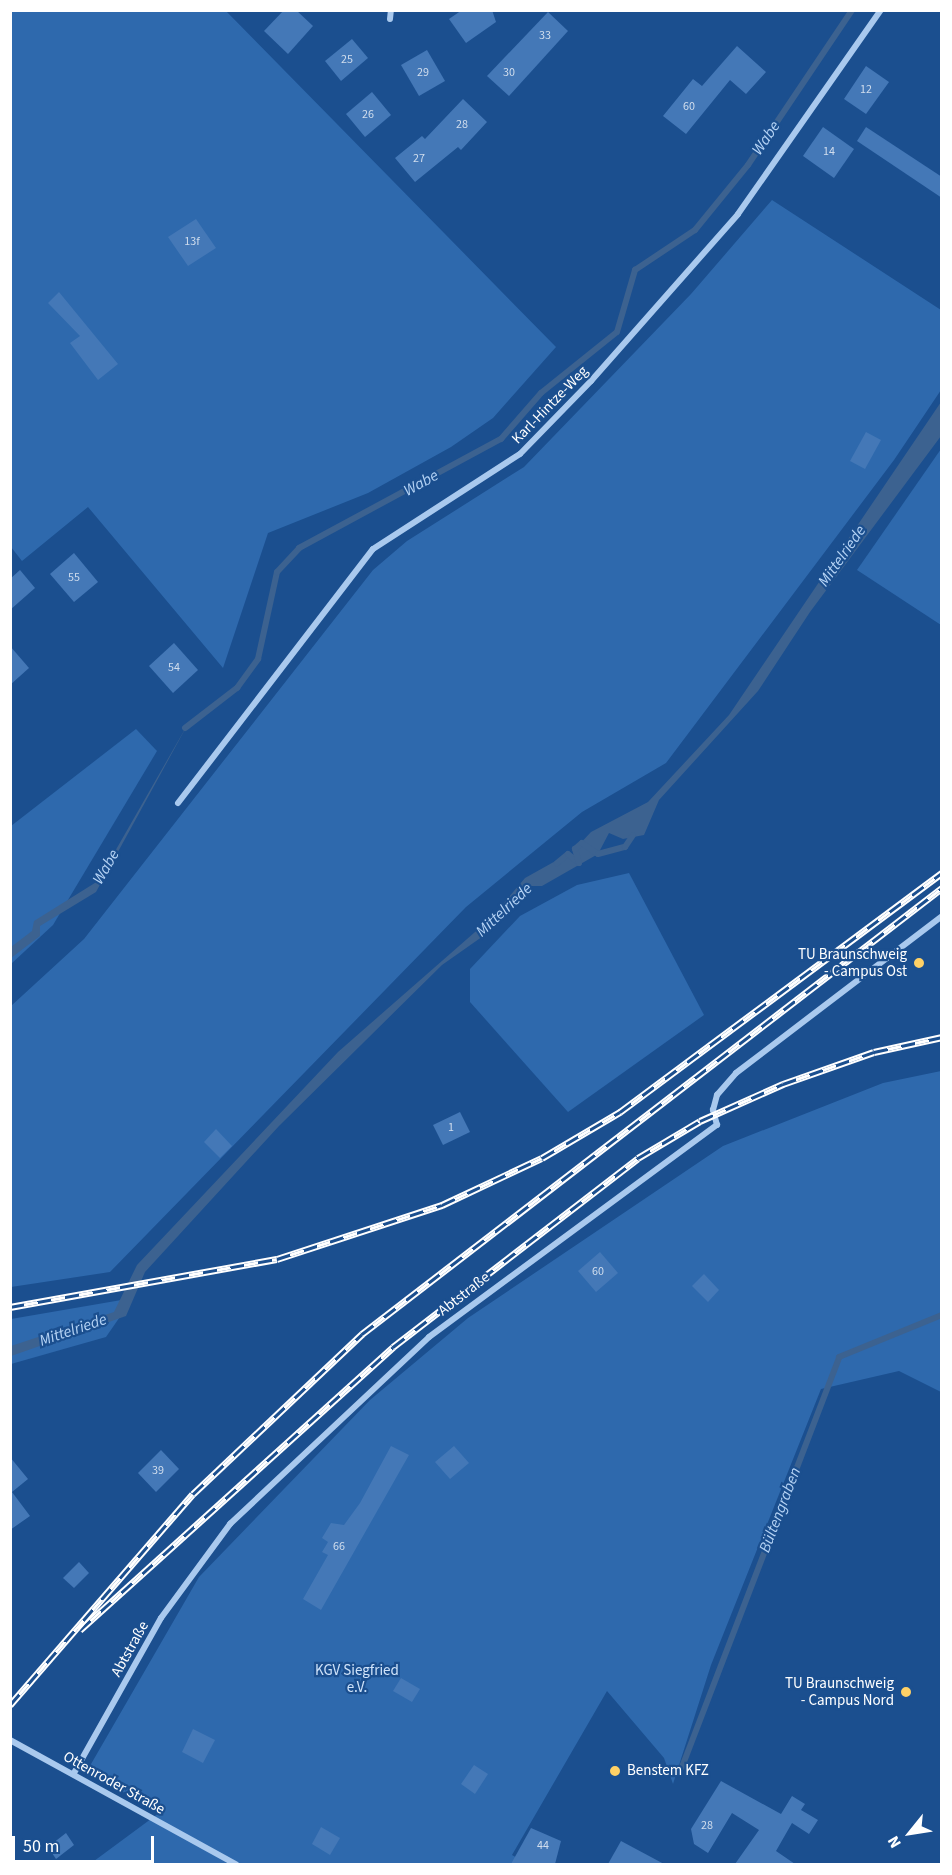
<!DOCTYPE html>
<html>
<head>
<meta charset="utf-8">
<style>
  body { margin:0 }
  #map { position:relative; width:952px; height:1875px; overflow:hidden; background:#1b4f8f; font-family:"Source Sans 3",sans-serif }
  div>[style] { position:absolute }
  .green>* { inset:0; background:#2e69ad }
  .water>* { inset:0; background:#3c6290 }
  .stream>* { height:6px; margin:-3px; padding:0 3px; transform-origin:3px; border-radius:3px; background:#3c6290 }
  .building>* { inset:0; background:#4478b7 }
  .minor>* { height:6px; margin:-3px; padding:0 3px; transform-origin:3px; border-radius:3px; background:#a9c9ee }
  .rail>* { height:7px; margin-top:-3.5px; transform-origin:0; background:repeating-linear-gradient(90deg,#1b4f8f 0 14px,#fff 0 28px); box-sizing:border-box; border-block:2px solid #fff }
  .dots>* { width:16px; height:16px; translate:-50% -50%; box-sizing:border-box; border:3px solid #1b4f8f; border-radius:50% }
  span { translate:-50% -50%; white-space:nowrap; text-align:center; line-height:1.15; -webkit-text-stroke:4.5px #1b4f8f; paint-order:stroke }
  .number-label { font-size:12px; color:#d0dded }
  .number-label span { -webkit-text-stroke-width:0 }
  .street-label { font-size:15px; color:#fff }
  .poi-label { font-size:15px; color:#fff }
  .right { translate:-100% -50%; text-align:right }
  .left { translate:0 -50%; text-align:left }
  .park-label { font-size:15px; color:#cfe3fa }
  .water-label { font-size:16px; color:#b5d3f5; font-style:italic }
  .frame { position:absolute; inset:0; border:12px solid #fff; pointer-events:none }
  .north { position:absolute; left:880px; top:1803px; width:60px; height:60px; -webkit-text-stroke:4px #1b4f8f; paint-order:stroke; rotate:240deg; font-size:16px; font-weight:700; line-height:24px; text-align:center; color:#fff }
  .north::after { content:''; display:block; margin:auto; width:21px; height:27px; background:#fff; clip-path:polygon(50% 0,100% 100%,50% 72%,0 100%) }
  .scale { position:absolute; left:12px; top:1836px; width:142px; height:27px; box-sizing:border-box; border:3px solid #fff; border-top:0; padding-left:8px; font-size:18px; line-height:21px; white-space:nowrap; color:#fff; -webkit-text-stroke:4px #1b4f8f; paint-order:stroke }
</style>
</head>
<body>
<div id="map">
  <div class="green">
    <div style="clip-path:polygon(10px 11px,226px 11px,556px 347px,493px 418px,451px 447px,368px 493px,268px 533px,223px 668px,88px 507px,22px 561px,11px 547px)"></div>
    <div style="clip-path:polygon(772px 200px,941px 310px,941px 390px,894px 460px,666px 763px,582px 812px,466px 907px,110px 1272px,11px 1287px,11px 1006px,84px 939px,373px 570px,407px 541px,524px 467px,691px 294px)"></div>
    <div style="clip-path:polygon(941px 449px,941px 625px,857px 570px)"></div>
    <div style="clip-path:polygon(136px 729px,157px 751px,53px 925px,11px 964px,11px 826px)"></div>
    <div style="clip-path:polygon(629px 873px,704px 1015px,568px 1112px,470px 1002px,470px 969px,520px 916px,577px 885px)"></div>
    <div style="clip-path:polygon(941px 1071px,941px 1392px,899px 1371px,821px 1389px,711px 1665px,673px 1784px,664px 1758px,607px 1691px,512px 1855px,528px 1864px,90px 1864px,159px 1813px,87px 1771px,199px 1577px,370px 1400px,468px 1318px,723px 1146px,883px 1083px)"></div>
    <div style="clip-path:polygon(133px 1298px,106px 1337px,11px 1364px,11px 1319px)"></div>
  </div>
  <div class="water">
    <div style="clip-path:polygon(941px 402px,941px 436px,810px 612px,758px 691px,659px 800px,644px 835px,623px 839px,609px 833px,598px 854px,542px 886px,530px 886px,496px 927px,442px 965px,279px 1126px,145px 1272px,126px 1316px,11px 1356px,11px 1346px,114px 1312px,137px 1265px,338px 1052px,491px 918px,525px 878px,568px 854px,579px 863px,575px 849px,591px 832px,648px 802px,729px 715px)"></div>
    <div style="clip-path:polygon(189px 722px,96px 892px,40px 926px,40px 936px,11px 958px,11px 947px,32px 931px,34px 921px,98px 881px)"></div>
  </div>
  <div class="stream">
    <div style="left:185px;top:728px;width:66px;rotate:-37.6deg"></div>
    <div style="left:237px;top:688px;width:36px;rotate:-54deg"></div>
    <div style="left:258px;top:659px;width:89px;rotate:-77.7deg"></div>
    <div style="left:277px;top:572px;width:33px;rotate:-47deg"></div>
    <div style="left:299px;top:548px;width:230px;rotate:-28.4deg"></div>
    <div style="left:501px;top:439px;width:61px;rotate:-49deg"></div>
    <div style="left:541px;top:393px;width:97px;rotate:-38.8deg"></div>
    <div style="left:617px;top:332px;width:65px;rotate:-73.8deg"></div>
    <div style="left:635px;top:270px;width:72px;rotate:-33.7deg"></div>
    <div style="left:695px;top:230px;width:84px;rotate:-50.8deg"></div>
    <div style="left:748px;top:165px;width:187px;rotate:-56.1deg"></div>
    <div style="left:557px;top:863px;width:14px;rotate:-39deg"></div>
    <div style="left:568px;top:854px;width:14px;rotate:39deg"></div>
    <div style="left:579px;top:863px;width:15px;rotate:-106deg"></div>
    <div style="left:575px;top:849px;width:9px;rotate:-41deg"></div>
    <div style="left:582px;top:843px;width:19px;rotate:35deg"></div>
    <div style="left:598px;top:854px;width:28px;rotate:-15deg"></div>
    <div style="left:625px;top:847px;width:14px;rotate:-56deg"></div>
    <div style="left:682px;top:1767px;width:439px;rotate:-69deg"></div>
    <div style="left:839px;top:1357px;width:111px;rotate:-22.2deg"></div>
  </div>
  <div class="building">
    <div style="clip-path:polygon(284px 10px,296px 10px,313px 26px,288px 54px,264px 31px)"></div>
    <div style="clip-path:polygon(462px 10px,492px 10px,496px 22px,466px 43px,449px 19px)"></div>
    <div style="clip-path:polygon(548px 12px,568px 31px,509px 96px,487px 76px)"></div>
    <div style="clip-path:polygon(352px 39px,368px 58px,341px 81px,325px 61px)"></div>
    <div style="clip-path:polygon(737px 46px,766px 72px,746px 94px,730px 80px,686px 134px,663px 116px,693px 79px,702px 86px)"></div>
    <div style="clip-path:polygon(427px 50px,445px 81px,419px 96px,401px 65px)"></div>
    <div style="clip-path:polygon(866px 66px,889px 82px,866px 114px,844px 99px)"></div>
    <div style="clip-path:polygon(372px 92px,391px 115px,365px 137px,346px 114px)"></div>
    <div style="clip-path:polygon(463px 99px,487px 122px,461px 150px,458px 147px,415px 182px,395px 158px,422px 136px,425px 139px)"></div>
    <div style="clip-path:polygon(823px 127px,854px 149px,834px 178px,803px 156px)"></div>
    <div style="clip-path:polygon(866px 127px,942px 177px,942px 198px,857px 141px)"></div>
    <div style="clip-path:polygon(196px 219px,216px 248px,188px 266px,168px 237px)"></div>
    <div style="clip-path:polygon(59px 292px,118px 364px,98px 380px,70px 343px,80px 336px,48px 303px)"></div>
    <div style="clip-path:polygon(866px 432px,881px 440px,865px 469px,850px 461px)"></div>
    <div style="clip-path:polygon(74px 553px,98px 582px,74px 602px,50px 574px)"></div>
    <div style="clip-path:polygon(20px 570px,35px 588px,10px 610px,10px 579px)"></div>
    <div style="clip-path:polygon(174px 643px,198px 670px,173px 693px,149px 666px)"></div>
    <div style="clip-path:polygon(10px 646px,29px 668px,10px 685px)"></div>
    <div style="clip-path:polygon(460px 1112px,470px 1132px,443px 1145px,433px 1125px)"></div>
    <div style="clip-path:polygon(216px 1129px,232px 1146px,220px 1158px,204px 1142px)"></div>
    <div style="clip-path:polygon(600px 1252px,618px 1273px,596px 1292px,578px 1271px)"></div>
    <div style="clip-path:polygon(704px 1274px,719px 1290px,708px 1302px,692px 1286px)"></div>
    <div style="clip-path:polygon(391px 1446px,409px 1455px,321px 1610px,303px 1599px,328px 1555px,322px 1552px,328px 1542px,322px 1538px,331px 1523px,344px 1525px,360px 1503px)"></div>
    <div style="clip-path:polygon(454px 1446px,469px 1463px,450px 1479px,435px 1462px)"></div>
    <div style="clip-path:polygon(161px 1450px,179px 1469px,156px 1492px,138px 1473px)"></div>
    <div style="clip-path:polygon(10px 1457px,28px 1479px,12px 1492px,30px 1516px,10px 1530px)"></div>
    <div style="clip-path:polygon(79px 1562px,89px 1573px,74px 1588px,63px 1578px)"></div>
    <div style="clip-path:polygon(401px 1678px,420px 1689px,412px 1702px,393px 1691px)"></div>
    <div style="clip-path:polygon(193px 1729px,215px 1740px,203px 1763px,182px 1752px)"></div>
    <div style="clip-path:polygon(474px 1765px,488px 1774px,475px 1794px,461px 1784px)"></div>
    <div style="clip-path:polygon(721px 1781px,781px 1814px,792px 1796px,805px 1804px,801px 1810px,818px 1820px,809px 1834px,792px 1823px,776px 1851px,795px 1864px,735px 1864px,759px 1830px,732px 1813px,708px 1853px,694px 1844px,691px 1829px)"></div>
    <div style="clip-path:polygon(321px 1827px,340px 1838px,330px 1855px,312px 1844px)"></div>
    <div style="clip-path:polygon(531px 1828px,561px 1841px,555px 1864px,511px 1864px)"></div>
    <div style="clip-path:polygon(66px 1833px,74px 1845px,56px 1859px,48px 1847px)"></div>
    <div style="clip-path:polygon(621px 1841px,664px 1864px,608px 1864px)"></div>
  </div>
  <div class="minor">
    <div style="left:390px;top:19px;width:9px;rotate:-84deg"></div>
    <div style="left:178px;top:803px;width:320px;rotate:-52.5deg"></div>
    <div style="left:373px;top:549px;width:175px;rotate:-32.9deg"></div>
    <div style="left:520px;top:454px;width:102px;rotate:-45.8deg"></div>
    <div style="left:591px;top:381px;width:222px;rotate:-48.6deg"></div>
    <div style="left:738px;top:214px;width:249px;rotate:-55deg"></div>
    <div style="left:10px;top:1740px;width:258px;rotate:28.8deg"></div>
    <div style="left:74px;top:1773px;width:178px;rotate:-60.7deg"></div>
    <div style="left:161px;top:1618px;width:117px;rotate:-53.7deg"></div>
    <div style="left:230px;top:1524px;width:273px;rotate:-43.2deg"></div>
    <div style="left:429px;top:1337px;width:358px;rotate:-36.4deg"></div>
    <div style="left:717px;top:1125px;width:16px;rotate:-105deg"></div>
    <div style="left:713px;top:1110px;width:16px;rotate:-75deg"></div>
    <div style="left:717px;top:1095px;width:29px;rotate:-49deg"></div>
    <div style="left:736px;top:1073px;width:259px;rotate:-37.3deg"></div>
  </div>
  <div class="rail">
    <div style="left:10px;top:1307px;width:271px;rotate:-10.2deg"></div>
    <div style="left:277px;top:1259px;width:174px;rotate:-18.1deg"></div>
    <div style="left:442px;top:1205px;width:110px;rotate:-25.2deg"></div>
    <div style="left:542px;top:1158px;width:91px;rotate:-30.5deg"></div>
    <div style="left:620px;top:1112px;width:401px;rotate:-36.6deg"></div>
    <div style="left:80px;top:1630px;width:422px;rotate:-42.1deg"></div>
    <div style="left:393px;top:1347px;width:309px;rotate:-37.6deg"></div>
    <div style="left:638px;top:1158px;width:72px;rotate:-30.8deg"></div>
    <div style="left:700px;top:1121px;width:91px;rotate:-24deg"></div>
    <div style="left:783px;top:1084px;width:96px;rotate:-19.4deg"></div>
    <div style="left:874px;top:1052px;width:70px;rotate:-12.4deg"></div>
    <div style="left:10px;top:1705px;width:279px;rotate:-49.1deg"></div>
    <div style="left:193px;top:1494px;width:233px;rotate:-43.4deg"></div>
    <div style="left:362px;top:1334px;width:732px;rotate:-37.56deg"></div>
  </div>
  <div class="dots">
    <div style="left:919px;top:963px;background:#ffd166"></div>
    <div style="left:906px;top:1692px;background:#ffd166"></div>
    <div style="left:615px;top:1771px;background:#ffd166"></div>
  </div>
  <div class="number-label">
    <span style="left:545px;top:36px">33</span>
    <span style="left:347px;top:60px">25</span>
    <span style="left:423px;top:73px">29</span>
    <span style="left:509px;top:73px">30</span>
    <span style="left:866px;top:90px">12</span>
    <span style="left:689px;top:107px">60</span>
    <span style="left:368px;top:115px">26</span>
    <span style="left:462px;top:125px">28</span>
    <span style="left:829px;top:152px">14</span>
    <span style="left:419px;top:159px">27</span>
    <span style="left:192px;top:242px">13f</span>
    <span style="left:74px;top:578px">55</span>
    <span style="left:174px;top:668px">54</span>
    <span style="left:451px;top:1128px">1</span>
    <span style="left:598px;top:1272px">60</span>
    <span style="left:158px;top:1471px">39</span>
    <span style="left:339px;top:1547px">66</span>
    <span style="left:707px;top:1826px">28</span>
    <span style="left:543px;top:1846px">44</span>
  </div>
  <div class="street-label">
    <span style="left:550px;top:405px;rotate:-46deg">Karl-Hintze-Weg</span>
    <span style="left:464px;top:1294px;rotate:-38deg">Abtstraße</span>
    <span style="left:130px;top:1649px;rotate:-61deg">Abtstraße</span>
    <span style="left:114px;top:1783px;rotate:29deg">Ottenroder Straße</span>
  </div>
  <div class="poi-label">
    <span class="right" style="left:907px;top:963px">TU Braunschweig<br>- Campus Ost</span>
    <span class="right" style="left:894px;top:1692px">TU Braunschweig<br>- Campus Nord</span>
    <span class="left" style="left:627px;top:1771px">Benstem KFZ</span>
  </div>
  <div class="park-label">
    <span style="left:357px;top:1679px">KGV Siegfried<br>e.V.</span>
  </div>
  <div class="water-label">
    <span style="left:766px;top:138px;rotate:-56deg">Wabe</span>
    <span style="left:421px;top:483px;rotate:-29deg">Wabe</span>
    <span style="left:842px;top:556px;rotate:-55deg">Mittelriede</span>
    <span style="left:106px;top:867px;rotate:-60deg">Wabe</span>
    <span style="left:504px;top:910px;rotate:-43deg">Mittelriede</span>
    <span style="left:73px;top:1330px;rotate:-19deg">Mittelriede</span>
    <span style="left:780px;top:1510px;rotate:-69deg">Bültengraben</span>
  </div>
  <div class="frame"></div>
  <div class="north">N</div>
  <div class="scale">50 m</div>
</div>
</body>
</html>
